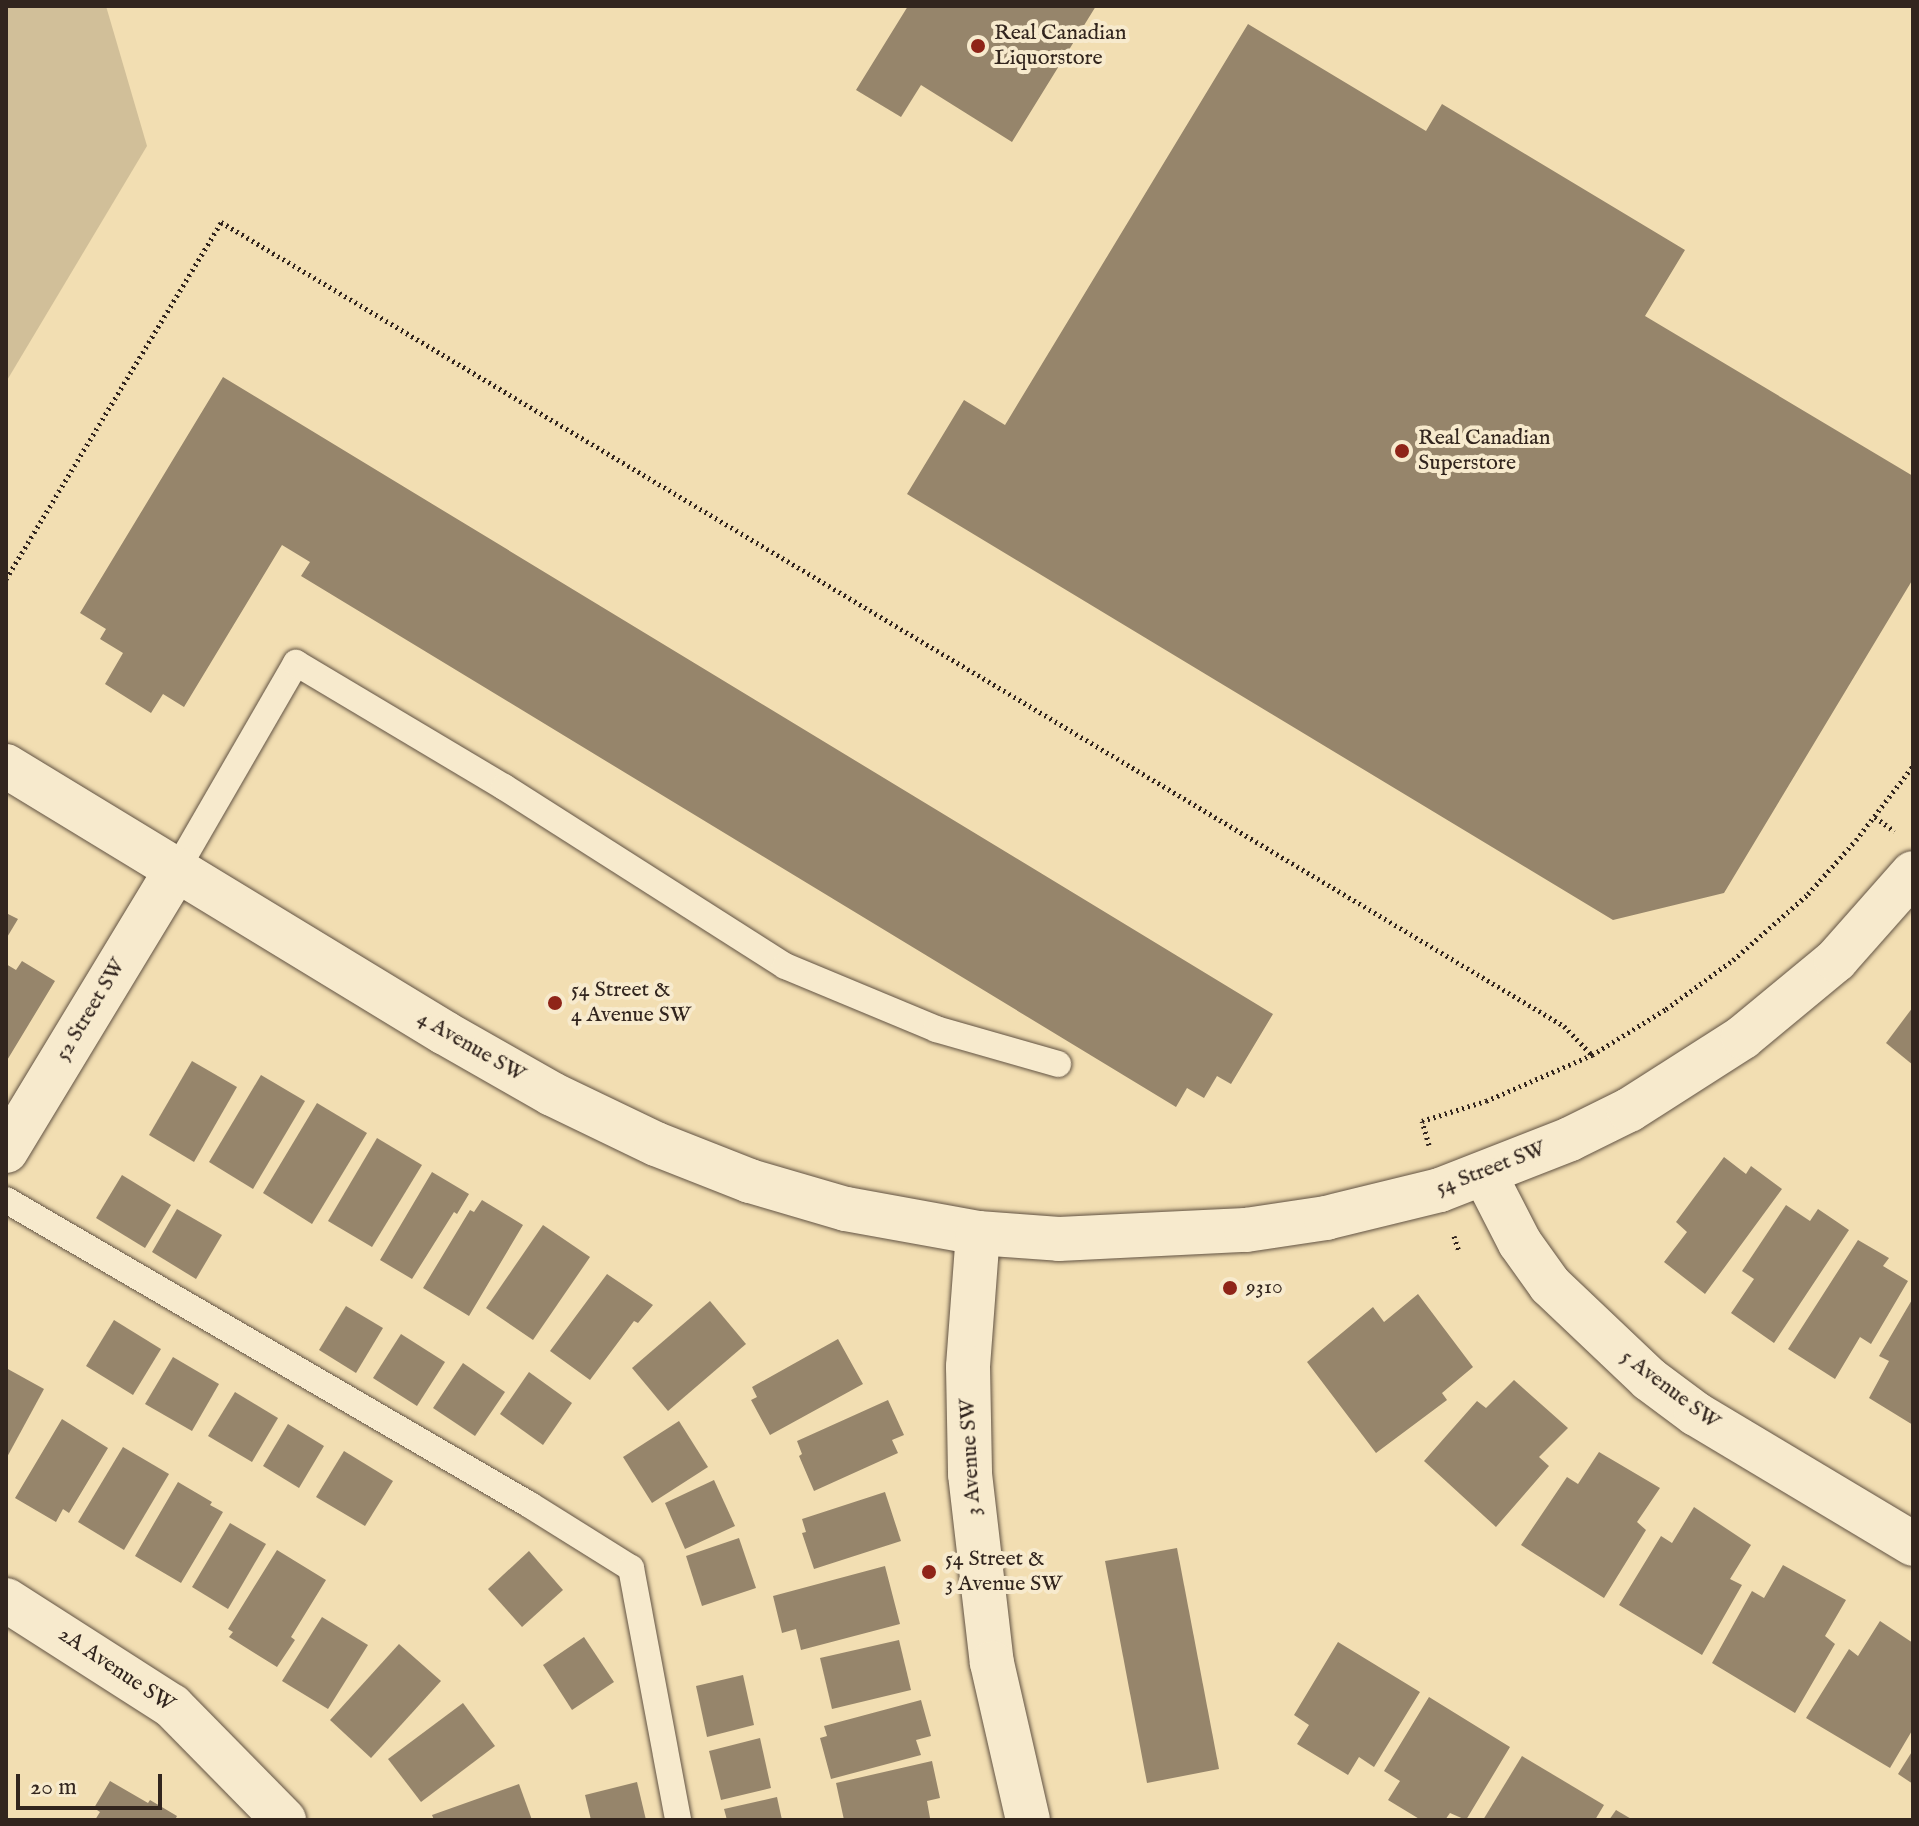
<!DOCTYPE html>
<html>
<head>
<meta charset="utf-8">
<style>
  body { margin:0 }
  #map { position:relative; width:1919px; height:1826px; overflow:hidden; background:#f2deb2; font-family:"IM FELL English",serif }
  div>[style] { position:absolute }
  .green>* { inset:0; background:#d1bf99 }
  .building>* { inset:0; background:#96856b }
  .path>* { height:5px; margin-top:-2.5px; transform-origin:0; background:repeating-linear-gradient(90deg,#32251e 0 2px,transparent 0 6px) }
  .roads { filter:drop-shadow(0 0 2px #625343) drop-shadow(0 0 2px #625343) }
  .service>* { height:26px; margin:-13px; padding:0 13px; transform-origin:13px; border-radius:13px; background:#f7eacd }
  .minor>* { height:44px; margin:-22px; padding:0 22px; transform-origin:22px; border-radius:22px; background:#f7eacd }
  .tertiary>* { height:44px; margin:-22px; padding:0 22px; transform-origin:22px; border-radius:22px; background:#f7eacd }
  .dots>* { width:22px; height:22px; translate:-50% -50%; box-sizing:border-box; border:4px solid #f7eacd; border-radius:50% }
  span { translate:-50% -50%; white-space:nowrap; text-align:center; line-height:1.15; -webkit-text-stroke:8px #f7eacd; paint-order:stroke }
  .poi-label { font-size:22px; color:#32251e }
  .left { translate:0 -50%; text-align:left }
  .street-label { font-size:22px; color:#32251e }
  .frame { position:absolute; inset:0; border:8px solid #32251e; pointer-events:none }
  .scale { position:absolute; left:16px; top:1774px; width:146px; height:36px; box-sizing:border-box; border:4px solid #32251e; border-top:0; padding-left:10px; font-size:24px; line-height:28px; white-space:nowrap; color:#32251e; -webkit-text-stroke:6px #f7eacd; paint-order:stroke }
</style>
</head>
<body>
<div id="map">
  <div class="green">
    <div style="clip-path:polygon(6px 6px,106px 6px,147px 146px,6px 382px)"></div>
  </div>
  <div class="building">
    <div style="clip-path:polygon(908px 6px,1096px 6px,1012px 142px,921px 85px,901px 117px,856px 90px)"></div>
    <div style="clip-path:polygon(1248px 24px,1426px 131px,1442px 104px,1685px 250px,1645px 316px,1913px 476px,1913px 579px,1724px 893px,1613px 920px,907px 494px,964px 400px,1005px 425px)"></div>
    <div style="clip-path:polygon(223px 377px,1273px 1014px,1231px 1084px,1217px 1076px,1204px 1098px,1187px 1088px,1176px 1107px,301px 576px,310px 562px,282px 545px,184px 707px,163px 694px,151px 713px,105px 684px,123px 653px,100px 639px,106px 629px,80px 613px)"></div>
    <div style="clip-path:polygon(6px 913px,18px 919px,6px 939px)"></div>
    <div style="clip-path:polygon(22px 961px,55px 981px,6px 1062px,6px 964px,16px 970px)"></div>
    <div style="clip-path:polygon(1913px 1007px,1913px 1065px,1886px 1043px)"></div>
    <div style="clip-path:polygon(192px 1061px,237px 1087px,194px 1162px,149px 1135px)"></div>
    <div style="clip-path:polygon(261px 1075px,305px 1101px,253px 1189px,209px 1162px)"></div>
    <div style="clip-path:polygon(317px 1103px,367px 1133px,312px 1224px,263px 1193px)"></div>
    <div style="clip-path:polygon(377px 1138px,422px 1165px,372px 1247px,328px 1221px)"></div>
    <div style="clip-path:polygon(1724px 1157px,1746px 1174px,1751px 1166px,1782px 1189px,1705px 1294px,1664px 1262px,1687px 1232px,1676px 1222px)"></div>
    <div style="clip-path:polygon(432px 1172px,469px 1194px,457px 1214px,454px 1212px,412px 1279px,380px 1260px)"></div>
    <div style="clip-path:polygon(122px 1175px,171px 1205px,145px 1248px,96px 1218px)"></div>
    <div style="clip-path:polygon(482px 1200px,523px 1225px,469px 1316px,423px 1288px,470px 1210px,474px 1212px)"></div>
    <div style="clip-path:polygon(1786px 1205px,1810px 1221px,1818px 1209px,1849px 1230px,1774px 1343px,1731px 1313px,1754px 1279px,1742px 1271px)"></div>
    <div style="clip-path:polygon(177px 1209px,222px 1235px,196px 1279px,152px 1252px)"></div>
    <div style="clip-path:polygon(543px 1225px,590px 1257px,533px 1340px,486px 1308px)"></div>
    <div style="clip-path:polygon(1858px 1240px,1889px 1258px,1883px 1266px,1908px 1281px,1871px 1344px,1860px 1337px,1835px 1379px,1788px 1349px)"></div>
    <div style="clip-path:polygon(607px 1274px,653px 1305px,638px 1323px,634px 1321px,590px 1380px,550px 1351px)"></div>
    <div style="clip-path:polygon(1418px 1294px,1473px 1367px,1442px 1393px,1447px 1400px,1376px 1453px,1307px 1362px,1373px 1307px,1384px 1322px)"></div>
    <div style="clip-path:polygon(1913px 1298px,1913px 1425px,1869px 1398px,1889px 1361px,1879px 1356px)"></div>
    <div style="clip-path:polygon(710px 1301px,746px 1344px,668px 1411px,632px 1368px)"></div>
    <div style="clip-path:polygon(346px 1306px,383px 1328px,356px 1373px,319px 1350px)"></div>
    <div style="clip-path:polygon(114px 1320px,161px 1349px,133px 1395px,86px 1366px)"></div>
    <div style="clip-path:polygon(401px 1334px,445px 1362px,417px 1406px,373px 1378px)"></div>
    <div style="clip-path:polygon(838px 1339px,863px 1384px,770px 1435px,751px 1400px,757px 1397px,752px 1387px)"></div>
    <div style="clip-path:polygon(173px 1357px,219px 1384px,192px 1431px,145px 1404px)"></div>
    <div style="clip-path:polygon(463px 1363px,505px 1392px,475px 1436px,433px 1408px)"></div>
    <div style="clip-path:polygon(6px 1368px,44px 1389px,6px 1459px)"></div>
    <div style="clip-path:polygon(529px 1372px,572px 1403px,543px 1445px,500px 1414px)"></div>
    <div style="clip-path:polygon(1514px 1380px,1568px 1428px,1539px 1457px,1549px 1466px,1496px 1527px,1424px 1461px,1477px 1401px,1486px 1408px)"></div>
    <div style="clip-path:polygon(235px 1392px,278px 1418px,252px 1462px,208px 1436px)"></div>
    <div style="clip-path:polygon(888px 1400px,904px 1435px,892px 1440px,898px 1453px,814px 1491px,799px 1456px,802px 1454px,797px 1441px)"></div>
    <div style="clip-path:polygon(62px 1419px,108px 1448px,69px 1513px,63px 1509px,56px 1522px,15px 1498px)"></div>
    <div style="clip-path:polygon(679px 1421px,708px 1467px,652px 1503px,623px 1457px)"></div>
    <div style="clip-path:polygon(288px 1424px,324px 1446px,299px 1488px,263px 1466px)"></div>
    <div style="clip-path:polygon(123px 1447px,169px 1474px,124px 1550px,78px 1522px)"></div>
    <div style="clip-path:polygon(344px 1451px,393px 1481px,365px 1526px,316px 1497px)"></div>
    <div style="clip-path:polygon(1599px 1452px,1660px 1488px,1637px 1522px,1646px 1530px,1604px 1598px,1521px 1545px,1567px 1477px,1578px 1484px)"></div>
    <div style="clip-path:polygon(714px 1480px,735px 1526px,685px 1549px,665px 1503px)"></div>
    <div style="clip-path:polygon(178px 1482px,212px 1502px,210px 1505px,223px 1512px,181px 1583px,135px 1556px)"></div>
    <div style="clip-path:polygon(885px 1492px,901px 1541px,814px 1569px,802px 1533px,806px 1532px,802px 1519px)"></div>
    <div style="clip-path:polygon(1694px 1507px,1751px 1545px,1730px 1579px,1742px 1585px,1702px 1655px,1619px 1605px,1661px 1536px,1672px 1543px)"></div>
    <div style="clip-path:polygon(230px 1523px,266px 1544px,228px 1609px,192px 1587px)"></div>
    <div style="clip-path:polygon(739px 1538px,756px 1588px,702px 1606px,686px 1556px)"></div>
    <div style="clip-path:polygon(1177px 1548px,1219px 1769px,1147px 1783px,1105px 1561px)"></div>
    <div style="clip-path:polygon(277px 1550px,326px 1580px,291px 1637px,295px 1640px,277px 1667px,229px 1637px,233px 1632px,228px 1629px)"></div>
    <div style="clip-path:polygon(529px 1551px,563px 1590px,522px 1627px,488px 1589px)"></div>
    <div style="clip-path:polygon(1783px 1565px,1846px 1600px,1825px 1636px,1835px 1644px,1795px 1713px,1712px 1663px,1752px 1591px,1764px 1598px)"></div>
    <div style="clip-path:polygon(885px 1566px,900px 1624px,801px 1650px,796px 1629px,782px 1633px,773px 1596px)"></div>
    <div style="clip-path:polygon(322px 1617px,368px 1645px,328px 1709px,282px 1681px)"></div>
    <div style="clip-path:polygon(1880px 1621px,1913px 1643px,1913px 1729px,1890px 1768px,1806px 1718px,1849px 1649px,1858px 1656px)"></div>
    <div style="clip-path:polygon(584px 1637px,614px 1682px,572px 1710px,543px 1665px)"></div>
    <div style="clip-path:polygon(899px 1640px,911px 1690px,832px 1709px,820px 1658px)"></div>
    <div style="clip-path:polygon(1338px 1642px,1420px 1692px,1374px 1767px,1359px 1757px,1348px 1775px,1297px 1744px,1309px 1725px,1294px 1715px)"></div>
    <div style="clip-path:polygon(399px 1644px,441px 1681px,371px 1758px,330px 1720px)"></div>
    <div style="clip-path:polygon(743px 1675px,754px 1725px,707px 1737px,696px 1686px)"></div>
    <div style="clip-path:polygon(1429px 1697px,1510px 1747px,1466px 1820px,1450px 1813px,1445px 1820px,1421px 1820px,1388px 1800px,1400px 1781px,1384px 1771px)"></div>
    <div style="clip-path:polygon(921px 1700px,931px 1736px,916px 1740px,921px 1755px,831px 1779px,820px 1738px,827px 1736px,824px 1726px)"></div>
    <div style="clip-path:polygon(463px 1703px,495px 1746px,421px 1802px,388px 1759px)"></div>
    <div style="clip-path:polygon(760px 1738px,771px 1788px,721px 1800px,709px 1751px)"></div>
    <div style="clip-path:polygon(1913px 1750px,1913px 1784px,1898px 1774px)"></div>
    <div style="clip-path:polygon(1522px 1756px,1604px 1805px,1595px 1820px,1483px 1820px)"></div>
    <div style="clip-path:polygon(932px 1761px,940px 1798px,927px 1801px,930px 1818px,844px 1820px,836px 1783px)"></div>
    <div style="clip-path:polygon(110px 1781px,148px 1803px,150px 1800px,177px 1816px,175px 1820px,95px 1820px,100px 1812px,94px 1808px)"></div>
    <div style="clip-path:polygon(637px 1782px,646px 1820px,591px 1820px,585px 1795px)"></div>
    <div style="clip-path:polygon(519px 1784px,532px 1820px,434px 1820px,432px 1815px)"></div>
    <div style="clip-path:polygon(777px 1797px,782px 1820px,727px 1820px,724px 1809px)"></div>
    <div style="clip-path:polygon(1616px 1810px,1633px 1820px,1609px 1820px)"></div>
  </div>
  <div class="path">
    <div style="left:6px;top:579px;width:417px;rotate:-58.9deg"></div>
    <div style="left:221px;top:222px;width:1565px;rotate:30.91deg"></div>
    <div style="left:1564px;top:1026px;width:40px;rotate:46deg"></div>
    <div style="left:1875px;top:817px;width:24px;rotate:36deg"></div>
    <div style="left:1429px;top:1145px;width:25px;rotate:-106deg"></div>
    <div style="left:1422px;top:1121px;width:67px;rotate:-17.4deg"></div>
    <div style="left:1486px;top:1101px;width:116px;rotate:-23.5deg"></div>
    <div style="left:1592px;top:1055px;width:87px;rotate:-31.9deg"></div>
    <div style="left:1666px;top:1009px;width:83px;rotate:-36.2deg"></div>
    <div style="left:1733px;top:960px;width:100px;rotate:-41.3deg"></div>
    <div style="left:1808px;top:894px;width:72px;rotate:-48.4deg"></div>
    <div style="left:1856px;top:840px;width:93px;rotate:-52.4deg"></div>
    <div style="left:1454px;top:1236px;width:16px;rotate:72deg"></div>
  </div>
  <div class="roads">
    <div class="service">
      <div style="left:177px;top:869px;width:238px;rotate:-60deg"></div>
      <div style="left:296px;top:663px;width:242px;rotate:30.8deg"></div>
      <div style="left:504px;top:787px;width:333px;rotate:32.5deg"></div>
      <div style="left:785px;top:966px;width:164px;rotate:22.6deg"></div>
      <div style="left:936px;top:1029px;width:127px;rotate:16deg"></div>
      <div style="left:6px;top:1200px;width:606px;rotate:30.2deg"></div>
      <div style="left:530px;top:1505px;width:119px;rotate:32deg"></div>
      <div style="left:631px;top:1568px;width:256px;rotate:79.4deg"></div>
    </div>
    <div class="minor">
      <div style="left:6px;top:1151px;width:330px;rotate:-58.8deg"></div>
      <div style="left:1485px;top:1175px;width:76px;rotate:62.8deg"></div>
      <div style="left:1520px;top:1243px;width:52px;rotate:54.5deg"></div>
      <div style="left:1550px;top:1285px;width:137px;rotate:43.5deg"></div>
      <div style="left:1649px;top:1379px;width:59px;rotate:36.7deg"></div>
      <div style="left:1696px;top:1414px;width:253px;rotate:30.9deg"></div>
      <div style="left:6px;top:1600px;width:197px;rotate:32.6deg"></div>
      <div style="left:172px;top:1706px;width:160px;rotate:45.5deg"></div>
    </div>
    <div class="tertiary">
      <div style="left:6px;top:766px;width:514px;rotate:31.31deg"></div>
      <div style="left:445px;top:1033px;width:123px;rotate:29.7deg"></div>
      <div style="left:552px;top:1094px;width:115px;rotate:25.7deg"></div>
      <div style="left:656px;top:1144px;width:101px;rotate:21.5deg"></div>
      <div style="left:750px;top:1181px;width:100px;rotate:16.3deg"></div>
      <div style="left:846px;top:1209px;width:134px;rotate:10.3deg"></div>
      <div style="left:978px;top:1233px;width:81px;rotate:4.2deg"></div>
      <div style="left:1059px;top:1239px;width:187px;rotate:-2.8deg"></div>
      <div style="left:1246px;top:1230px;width:81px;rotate:-8.5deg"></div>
      <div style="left:1326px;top:1218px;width:117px;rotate:-13.8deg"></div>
      <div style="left:1440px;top:1190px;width:140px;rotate:-21.4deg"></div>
      <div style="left:1570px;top:1139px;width:66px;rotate:-26.2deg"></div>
      <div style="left:1629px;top:1110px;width:135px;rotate:-32.6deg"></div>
      <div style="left:1743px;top:1037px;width:121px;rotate:-39.6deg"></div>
      <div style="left:1836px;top:960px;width:116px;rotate:-48.5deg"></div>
      <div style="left:978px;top:1233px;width:134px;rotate:94.3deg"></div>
      <div style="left:968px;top:1367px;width:107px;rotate:88.9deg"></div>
      <div style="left:970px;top:1474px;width:190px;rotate:83.4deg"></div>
      <div style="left:992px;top:1663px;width:161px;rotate:77.1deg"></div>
    </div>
  </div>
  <div class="dots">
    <div style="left:978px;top:46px;background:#8f2418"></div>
    <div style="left:1402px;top:451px;background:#8f2418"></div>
    <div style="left:555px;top:1003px;background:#8f2418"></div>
    <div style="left:1230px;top:1288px;background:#8f2418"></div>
    <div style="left:929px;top:1572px;background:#8f2418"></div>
  </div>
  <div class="poi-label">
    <span class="left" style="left:994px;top:46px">Real Canadian<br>Liquorstore</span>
    <span class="left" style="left:1418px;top:451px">Real Canadian<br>Superstore</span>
    <span class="left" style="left:571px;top:1003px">54 Street &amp;<br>4 Avenue SW</span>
    <span class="left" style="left:1246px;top:1288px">9310</span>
    <span class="left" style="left:945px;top:1572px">54 Street &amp;<br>3 Avenue SW</span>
  </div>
  <div class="street-label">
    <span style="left:91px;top:1010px;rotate:-59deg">52 Street SW</span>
    <span style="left:471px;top:1047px;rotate:30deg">4 Avenue SW</span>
    <span style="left:1491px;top:1169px;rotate:-21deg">54 Street SW</span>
    <span style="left:1670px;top:1390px;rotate:37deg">5 Avenue SW</span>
    <span style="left:971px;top:1457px;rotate:-93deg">3 Avenue SW</span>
    <span style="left:116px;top:1670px;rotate:34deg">2A Avenue SW</span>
  </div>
  <div class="frame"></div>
  <div class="scale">20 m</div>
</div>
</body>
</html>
